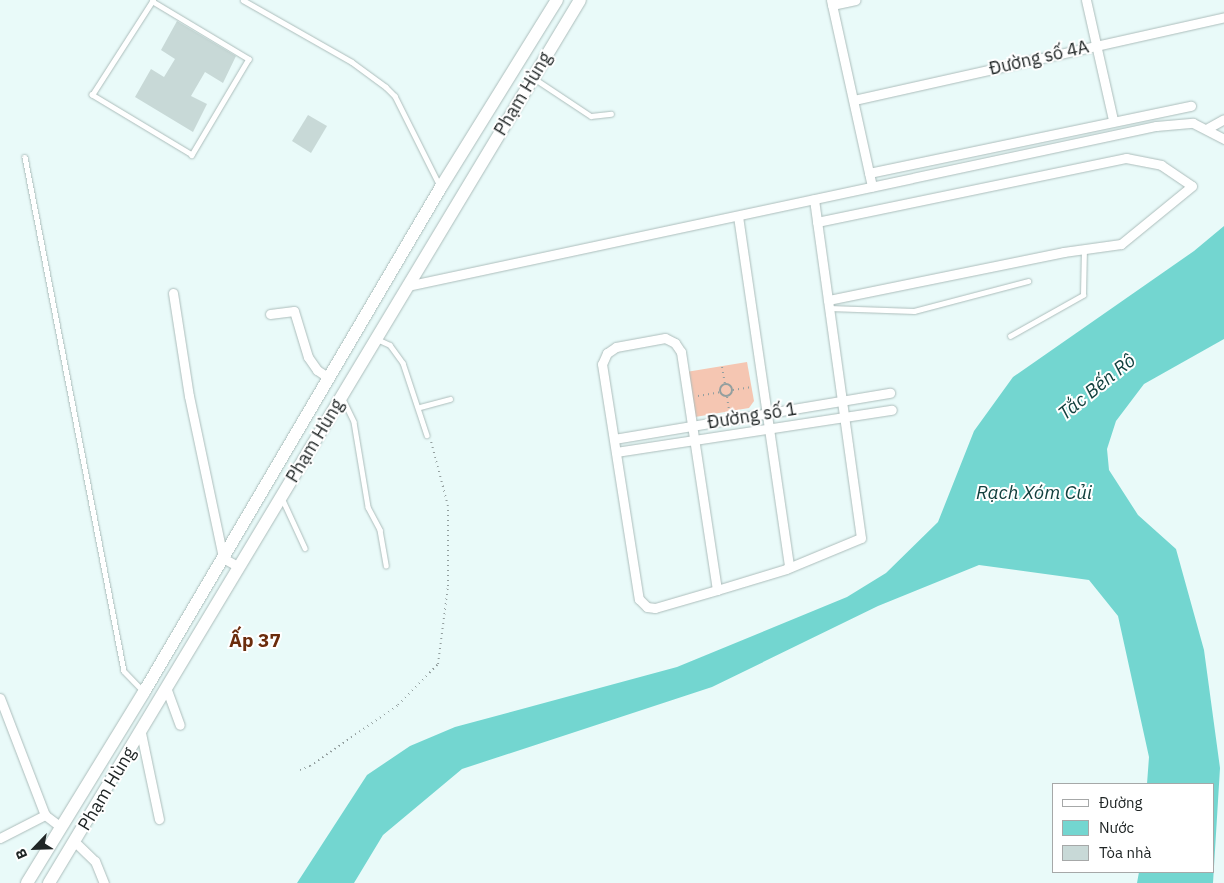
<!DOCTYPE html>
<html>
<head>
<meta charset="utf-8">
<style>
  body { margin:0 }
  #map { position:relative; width:1224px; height:883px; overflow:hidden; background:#e9faf9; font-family:"IBM Plex Sans",sans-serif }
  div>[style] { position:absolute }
  .green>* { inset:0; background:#f5c6b2 }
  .water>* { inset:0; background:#73d6d0 }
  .building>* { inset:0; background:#c8d9d7 }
  .path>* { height:2px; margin-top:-1px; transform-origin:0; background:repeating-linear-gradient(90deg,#939f9f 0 1px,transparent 0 5px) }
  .path>.ring { margin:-1px; padding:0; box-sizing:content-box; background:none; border:2px solid #939f9f; border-radius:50% }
  .roads { filter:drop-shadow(0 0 1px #acbdbb) drop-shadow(0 0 1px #acbdbb) }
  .lane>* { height:4.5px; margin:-2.25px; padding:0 2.25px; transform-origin:2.25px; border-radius:2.25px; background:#fff }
  .street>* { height:9px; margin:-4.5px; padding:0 4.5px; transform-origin:4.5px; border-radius:4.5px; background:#fff }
  .secondary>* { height:12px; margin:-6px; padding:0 6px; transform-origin:6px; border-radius:6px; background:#fff }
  span { translate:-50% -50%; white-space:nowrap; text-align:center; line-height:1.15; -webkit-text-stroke:4px #fff; paint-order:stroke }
  .street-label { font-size:18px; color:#202626 }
  .water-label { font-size:19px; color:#12403e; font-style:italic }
  .neighbourhood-label { font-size:19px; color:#6b2c0c; font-weight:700 }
  .legend { position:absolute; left:1052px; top:783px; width:162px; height:90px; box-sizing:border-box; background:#fff; border:1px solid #a6a8a8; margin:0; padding:6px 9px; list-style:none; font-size:15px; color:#202626 }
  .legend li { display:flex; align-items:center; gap:10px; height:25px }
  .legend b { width:25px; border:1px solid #a6a8a8 }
  .north { position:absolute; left:10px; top:823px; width:50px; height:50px; -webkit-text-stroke:4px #fff; paint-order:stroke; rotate:246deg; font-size:14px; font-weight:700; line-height:20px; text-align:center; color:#202626 }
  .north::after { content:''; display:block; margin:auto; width:18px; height:22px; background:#202626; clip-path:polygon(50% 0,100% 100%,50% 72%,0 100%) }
</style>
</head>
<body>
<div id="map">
  <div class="green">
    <div style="clip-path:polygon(747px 362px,754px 401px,749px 408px,695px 417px,680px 373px)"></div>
  </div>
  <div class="water">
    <div style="clip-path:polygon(1224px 226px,1224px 339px,1144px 384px,1116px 421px,1107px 449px,1109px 470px,1138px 515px,1176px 549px,1204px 650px,1220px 768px,1213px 883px,1137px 883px,1139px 872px,1213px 872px,1213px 784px,1147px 784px,1149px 757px,1118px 616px,1089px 580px,979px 565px,878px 606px,712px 687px,462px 769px,383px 835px,354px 883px,297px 883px,367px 775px,410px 746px,455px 727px,677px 667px,847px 597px,886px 573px,938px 522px,974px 431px,1013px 377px,1194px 251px)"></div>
  </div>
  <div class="building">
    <div style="clip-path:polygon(177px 21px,236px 56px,223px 83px,205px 72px,191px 96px,207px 104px,193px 132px,135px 97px,151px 69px,164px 77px,175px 59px,161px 50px)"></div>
    <div style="clip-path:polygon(308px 115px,327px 126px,311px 153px,292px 141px)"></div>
  </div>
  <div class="path">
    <div style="left:722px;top:367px;width:17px;rotate:80deg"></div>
    <div class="ring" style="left:720px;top:384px;width:10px;height:10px"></div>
    <div style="left:733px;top:390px;width:19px;rotate:-9deg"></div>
    <div style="left:698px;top:396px;width:22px;rotate:-10deg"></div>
    <div style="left:727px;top:397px;width:12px;rotate:81deg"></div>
    <div style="left:300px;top:770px;width:11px;rotate:-22deg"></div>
    <div style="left:310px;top:766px;width:107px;rotate:-34.7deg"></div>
    <div style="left:398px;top:705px;width:57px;rotate:-45.7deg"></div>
    <div style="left:438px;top:664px;width:79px;rotate:-82.7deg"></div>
    <div style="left:448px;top:586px;width:80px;rotate:-90deg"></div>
    <div style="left:448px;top:506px;width:67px;rotate:-104.7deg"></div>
  </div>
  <div class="roads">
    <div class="lane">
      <div style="left:243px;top:0;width:125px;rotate:29.6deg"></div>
      <div style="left:352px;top:62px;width:42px;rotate:36.3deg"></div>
      <div style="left:386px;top:87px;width:13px;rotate:45deg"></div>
      <div style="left:395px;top:96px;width:101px;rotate:63.4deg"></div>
      <div style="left:152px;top:1px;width:113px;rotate:30.9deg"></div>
      <div style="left:249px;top:59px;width:112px;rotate:120.7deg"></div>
      <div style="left:192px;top:155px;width:117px;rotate:-149deg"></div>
      <div style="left:92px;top:95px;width:113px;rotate:-57.3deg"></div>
      <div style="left:535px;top:79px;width:67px;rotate:33.5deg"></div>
      <div style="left:591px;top:116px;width:20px;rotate:-6deg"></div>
      <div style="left:25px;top:157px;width:523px;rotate:79.1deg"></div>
      <div style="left:124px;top:671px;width:28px;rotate:46deg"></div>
      <div style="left:829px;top:308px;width:85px;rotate:2deg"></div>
      <div style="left:914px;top:311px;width:118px;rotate:-14.7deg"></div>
      <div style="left:1010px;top:336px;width:84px;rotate:-29.3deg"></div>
      <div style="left:1083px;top:295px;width:46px;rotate:-88.8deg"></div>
      <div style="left:377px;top:339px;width:14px;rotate:25deg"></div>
      <div style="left:390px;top:345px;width:22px;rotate:54deg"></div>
      <div style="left:403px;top:363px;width:76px;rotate:71.6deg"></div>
      <div style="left:343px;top:399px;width:25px;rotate:64deg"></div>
      <div style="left:354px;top:422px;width:86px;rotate:80.6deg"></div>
      <div style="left:368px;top:507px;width:26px;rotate:62deg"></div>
      <div style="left:380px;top:530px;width:36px;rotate:80deg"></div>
      <div style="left:420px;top:407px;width:31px;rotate:-15deg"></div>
      <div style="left:282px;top:498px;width:55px;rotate:65.3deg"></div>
    </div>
    <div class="street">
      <div style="left:831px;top:0;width:191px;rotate:77.6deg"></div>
      <div style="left:1086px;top:0;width:123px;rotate:77.3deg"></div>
      <div style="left:832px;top:5px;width:24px;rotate:-12deg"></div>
      <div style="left:854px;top:100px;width:379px;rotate:-12.6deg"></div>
      <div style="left:1208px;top:128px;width:18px;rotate:-29deg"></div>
      <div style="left:869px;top:173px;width:329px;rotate:-11.8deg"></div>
      <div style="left:738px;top:216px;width:355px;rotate:81.7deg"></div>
      <div style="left:817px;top:222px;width:316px;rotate:-11.7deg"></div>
      <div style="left:1126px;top:158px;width:36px;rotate:11deg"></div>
      <div style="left:1161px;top:165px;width:37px;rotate:34deg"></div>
      <div style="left:1192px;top:186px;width:92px;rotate:140.8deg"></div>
      <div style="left:1121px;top:244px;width:58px;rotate:172deg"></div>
      <div style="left:1064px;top:252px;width:241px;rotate:168.5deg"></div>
      <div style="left:407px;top:286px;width:766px;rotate:-12.06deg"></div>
      <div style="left:1156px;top:126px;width:37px;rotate:-5deg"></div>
      <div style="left:1193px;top:123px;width:35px;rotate:27deg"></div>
      <div style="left:173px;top:293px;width:104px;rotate:81.2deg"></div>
      <div style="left:189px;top:396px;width:166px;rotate:78.1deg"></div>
      <div style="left:223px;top:558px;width:18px;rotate:29deg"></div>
      <div style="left:270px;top:314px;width:24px;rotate:-7deg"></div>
      <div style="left:294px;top:311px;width:48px;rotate:73.1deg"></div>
      <div style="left:308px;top:357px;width:16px;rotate:55deg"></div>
      <div style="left:317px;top:370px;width:14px;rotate:34deg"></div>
      <div style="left:614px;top:439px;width:280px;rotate:-9.5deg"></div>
      <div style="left:616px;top:452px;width:279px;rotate:-8.7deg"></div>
      <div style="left:717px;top:590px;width:241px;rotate:-98.6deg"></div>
      <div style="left:681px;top:352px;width:11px;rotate:-124deg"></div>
      <div style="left:675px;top:343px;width:11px;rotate:-153deg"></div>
      <div style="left:665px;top:338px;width:50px;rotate:169.6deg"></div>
      <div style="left:616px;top:347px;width:11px;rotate:146deg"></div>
      <div style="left:607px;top:353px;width:12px;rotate:114deg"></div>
      <div style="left:602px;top:364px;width:238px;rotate:81.1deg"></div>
      <div style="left:639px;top:599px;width:11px;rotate:45deg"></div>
      <div style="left:647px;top:607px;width:8px;rotate:7deg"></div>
      <div style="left:655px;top:608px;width:65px;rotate:-16.2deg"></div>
      <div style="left:717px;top:590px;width:72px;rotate:-16.9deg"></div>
      <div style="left:786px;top:569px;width:81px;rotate:-22.5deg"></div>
      <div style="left:861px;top:538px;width:342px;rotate:-97.9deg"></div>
      <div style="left:167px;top:690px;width:37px;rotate:70deg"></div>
      <div style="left:0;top:698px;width:125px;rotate:69deg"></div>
      <div style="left:141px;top:733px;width:88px;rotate:78.2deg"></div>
      <div style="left:0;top:838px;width:51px;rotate:-27.1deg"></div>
      <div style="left:45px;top:815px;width:20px;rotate:37deg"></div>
      <div style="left:75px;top:842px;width:28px;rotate:44deg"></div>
      <div style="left:95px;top:861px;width:24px;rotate:68deg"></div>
    </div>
    <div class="secondary">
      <div style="left:27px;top:883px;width:224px;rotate:-58.5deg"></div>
      <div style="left:144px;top:692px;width:586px;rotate:-59.54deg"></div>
      <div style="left:441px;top:187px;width:220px;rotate:-58.2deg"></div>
      <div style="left:49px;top:883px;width:1030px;rotate:-58.98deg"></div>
    </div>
  </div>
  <div class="street-label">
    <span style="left:1039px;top:58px;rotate:-13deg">Đường số 4A</span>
    <span style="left:523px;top:94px;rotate:-59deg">Phạm Hùng</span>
    <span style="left:752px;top:416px;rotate:-9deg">Đường số 1</span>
    <span style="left:315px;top:441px;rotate:-59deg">Phạm Hùng</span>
    <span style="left:107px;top:789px;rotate:-59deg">Phạm Hùng</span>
  </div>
  <div class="water-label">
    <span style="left:1097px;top:387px;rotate:-39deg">Tắc Bến Rô</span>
    <span style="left:1034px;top:493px">Rạch Xóm Củi</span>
  </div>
  <div class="neighbourhood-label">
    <span style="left:255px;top:641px">Ấp 37</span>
  </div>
  <ul class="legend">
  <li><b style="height:6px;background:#fff"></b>Đường</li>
  <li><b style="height:14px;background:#73d6d0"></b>Nước</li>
  <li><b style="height:14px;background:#c8d9d7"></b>Tòa nhà</li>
  </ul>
  <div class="north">B</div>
</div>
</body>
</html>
